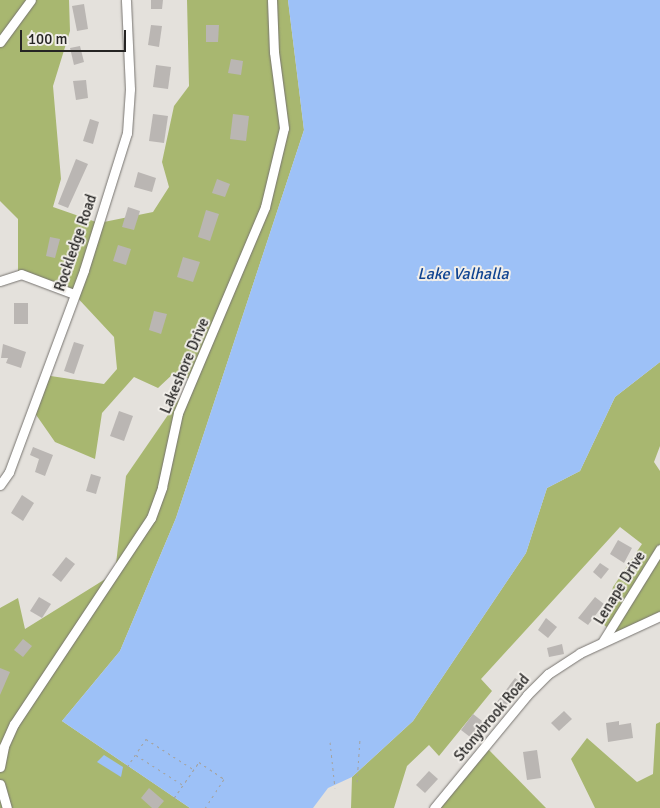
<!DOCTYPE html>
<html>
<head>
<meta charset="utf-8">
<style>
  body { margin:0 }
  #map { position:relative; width:660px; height:808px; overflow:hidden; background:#e4e1dc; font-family:Signika,sans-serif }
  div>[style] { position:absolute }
  .green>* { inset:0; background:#a8b770 }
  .water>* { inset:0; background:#9dc1f7 }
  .building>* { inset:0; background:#bab6b3 }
  .path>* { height:1px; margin-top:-0.5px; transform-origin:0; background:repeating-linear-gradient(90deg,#a4a29e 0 2.5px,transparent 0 6.5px) }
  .roads { filter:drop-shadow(0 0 1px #777470) drop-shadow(0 0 1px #777470) }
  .minor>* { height:9px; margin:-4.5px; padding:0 4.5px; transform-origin:4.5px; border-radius:4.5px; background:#fff }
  span { translate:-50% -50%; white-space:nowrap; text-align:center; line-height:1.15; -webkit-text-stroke:4px #f1eee9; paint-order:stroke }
  .street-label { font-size:15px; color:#262524 }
  .water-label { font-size:16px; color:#104491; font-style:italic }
  .scale { position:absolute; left:20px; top:30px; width:106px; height:22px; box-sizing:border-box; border:2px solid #262524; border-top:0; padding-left:6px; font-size:15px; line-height:18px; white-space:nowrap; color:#262524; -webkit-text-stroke:4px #f1eee9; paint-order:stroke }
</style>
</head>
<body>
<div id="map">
  <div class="green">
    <div style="clip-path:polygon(0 0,69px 0,70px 31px,53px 86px,61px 179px,53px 207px,99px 223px,153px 212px,169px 187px,162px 162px,174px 106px,189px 86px,187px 0,288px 0,304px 130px,176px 518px,120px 651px,62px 721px,190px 808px,0 808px,0 608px,18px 598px,25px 629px,115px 573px,126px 476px,192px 380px,174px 373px,158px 388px,134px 377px,102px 413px,95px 459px,55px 442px,32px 409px,44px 375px,104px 384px,117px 369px,114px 337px,73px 293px,18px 273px,18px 219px,0 201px)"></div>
    <div style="clip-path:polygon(660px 362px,660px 446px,654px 462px,660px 471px,660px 614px,617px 636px,603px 624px,613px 587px,642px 544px,620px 527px,481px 679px,492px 691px,439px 756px,429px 745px,407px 766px,394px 808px,351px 808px,352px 777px,413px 721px,526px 553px,547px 488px,580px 471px,615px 397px)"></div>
    <div style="clip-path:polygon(660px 722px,660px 808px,595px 808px,571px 759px,587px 738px,637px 782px,653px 774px,656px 724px)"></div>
    <div style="clip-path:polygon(487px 748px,546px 808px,433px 808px)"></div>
  </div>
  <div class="water">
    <div style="clip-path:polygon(288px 0,660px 0,660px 362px,615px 397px,580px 471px,547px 488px,526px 553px,413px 721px,352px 777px,328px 788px,313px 808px,190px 808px,62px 721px,120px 651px,176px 518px,304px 130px)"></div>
    <div style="clip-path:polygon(104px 755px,123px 767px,121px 777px,97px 762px)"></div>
  </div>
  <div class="building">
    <div style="clip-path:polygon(151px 0,163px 0,162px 9px,151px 9px)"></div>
    <div style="clip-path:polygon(84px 4px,88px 29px,77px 31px,72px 6px)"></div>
    <div style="clip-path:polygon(151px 25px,162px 26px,159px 47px,148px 45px)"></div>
    <div style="clip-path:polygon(206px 25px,219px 25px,218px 42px,206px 42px)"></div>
    <div style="clip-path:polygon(80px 46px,84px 62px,74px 65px,70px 48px)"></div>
    <div style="clip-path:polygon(231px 59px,243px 61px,241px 75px,228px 73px)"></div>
    <div style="clip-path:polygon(156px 65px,171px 67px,168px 89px,153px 87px)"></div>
    <div style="clip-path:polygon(86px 80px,88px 98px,76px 100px,73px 81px)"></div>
    <div style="clip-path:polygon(153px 114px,168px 116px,164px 143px,149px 141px)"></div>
    <div style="clip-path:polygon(233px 114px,249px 116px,246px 141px,230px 139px)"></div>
    <div style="clip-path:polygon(90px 119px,99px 122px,93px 144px,83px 141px)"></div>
    <div style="clip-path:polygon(76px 159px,88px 164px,68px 208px,58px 204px)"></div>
    <div style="clip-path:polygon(138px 172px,156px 178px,152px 192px,134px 187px)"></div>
    <div style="clip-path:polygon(217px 179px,230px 184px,225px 197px,212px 193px)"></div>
    <div style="clip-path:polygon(128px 207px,140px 211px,134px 230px,122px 227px)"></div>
    <div style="clip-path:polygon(206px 210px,219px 214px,210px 241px,198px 237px)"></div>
    <div style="clip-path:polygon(50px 237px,60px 239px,55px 258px,46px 256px)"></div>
    <div style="clip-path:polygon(118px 245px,131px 249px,126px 265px,113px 261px)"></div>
    <div style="clip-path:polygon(183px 257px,200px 262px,193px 282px,177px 277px)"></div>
    <div style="clip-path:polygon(14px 303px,28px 303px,28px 324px,14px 324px)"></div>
    <div style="clip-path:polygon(154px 311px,167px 314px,161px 334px,149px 330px)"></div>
    <div style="clip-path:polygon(74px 342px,84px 345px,74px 374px,64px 371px)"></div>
    <div style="clip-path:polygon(3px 344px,26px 352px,21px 368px,6px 363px,8px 358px,1px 358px)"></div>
    <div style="clip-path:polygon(119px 411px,133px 416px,124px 441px,110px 436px)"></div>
    <div style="clip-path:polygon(33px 447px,53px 455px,45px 476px,35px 472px,39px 459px,30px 455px)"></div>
    <div style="clip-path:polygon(91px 474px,101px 477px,96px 494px,86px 491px)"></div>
    <div style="clip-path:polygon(22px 495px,34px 503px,23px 521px,11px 513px)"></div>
    <div style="clip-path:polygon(618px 540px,632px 548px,624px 563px,610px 554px)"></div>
    <div style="clip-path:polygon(66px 557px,75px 564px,61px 582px,52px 575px)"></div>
    <div style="clip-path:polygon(600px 563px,609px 569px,601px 579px,593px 572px)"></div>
    <div style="clip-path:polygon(39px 597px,51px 604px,42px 618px,30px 611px)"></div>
    <div style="clip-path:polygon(595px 597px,604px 604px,588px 625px,578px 618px)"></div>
    <div style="clip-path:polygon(546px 618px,557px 627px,548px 638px,538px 630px)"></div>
    <div style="clip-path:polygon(23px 639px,32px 646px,23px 657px,14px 650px)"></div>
    <div style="clip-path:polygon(562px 644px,564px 654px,549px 657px,547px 648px)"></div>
    <div style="clip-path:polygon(0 668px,10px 672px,0 695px)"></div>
    <div style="clip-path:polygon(515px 678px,523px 684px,505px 708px,497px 702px)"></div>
    <div style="clip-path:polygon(564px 711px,572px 719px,559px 731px,551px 723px)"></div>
    <div style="clip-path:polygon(473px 714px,486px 724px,474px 740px,461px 730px)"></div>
    <div style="clip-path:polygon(619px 721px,619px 725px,631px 723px,633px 738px,608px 742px,606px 723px)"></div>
    <div style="clip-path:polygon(537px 750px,541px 778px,527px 780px,523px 752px)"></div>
    <div style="clip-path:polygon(429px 771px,438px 779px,425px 793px,416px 785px)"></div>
    <div style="clip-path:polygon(149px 788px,164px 801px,158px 808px,152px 808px,141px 798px)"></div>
  </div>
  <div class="path">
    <div style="left:330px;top:742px;width:46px;rotate:83.8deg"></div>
    <div style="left:136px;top:755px;width:56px;rotate:32.6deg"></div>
    <div style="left:127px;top:767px;width:34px;rotate:-56deg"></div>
    <div style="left:146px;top:739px;width:56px;rotate:32.6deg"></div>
    <div style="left:357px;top:782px;width:43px;rotate:-86deg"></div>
    <div style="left:174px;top:798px;width:44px;rotate:-55.2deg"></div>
    <div style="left:199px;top:762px;width:30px;rotate:34deg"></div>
    <div style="left:224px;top:779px;width:35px;rotate:123deg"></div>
  </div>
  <div class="roads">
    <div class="minor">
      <div style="left:0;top:42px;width:52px;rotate:-53.6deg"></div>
      <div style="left:0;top:281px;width:22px;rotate:-18deg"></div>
      <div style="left:21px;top:274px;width:57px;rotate:20.7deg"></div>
      <div style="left:0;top:485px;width:16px;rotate:-55deg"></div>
      <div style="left:9px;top:472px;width:215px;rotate:-69.6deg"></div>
      <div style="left:84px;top:270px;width:144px;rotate:-72.6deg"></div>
      <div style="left:127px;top:133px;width:44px;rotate:-86.1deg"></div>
      <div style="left:130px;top:89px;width:89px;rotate:-92.6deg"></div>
      <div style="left:603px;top:641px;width:108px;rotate:-58.2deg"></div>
      <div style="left:0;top:767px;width:21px;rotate:-79deg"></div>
      <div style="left:4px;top:746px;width:24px;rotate:-66deg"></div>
      <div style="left:14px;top:724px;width:247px;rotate:-56.4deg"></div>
      <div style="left:151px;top:518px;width:33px;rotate:-70deg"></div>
      <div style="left:162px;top:487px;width:76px;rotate:-77.8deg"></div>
      <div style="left:178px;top:413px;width:224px;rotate:-67.1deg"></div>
      <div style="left:265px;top:207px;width:81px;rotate:-76.5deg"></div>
      <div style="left:284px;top:128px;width:77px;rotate:-97.5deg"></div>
      <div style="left:274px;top:52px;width:52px;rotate:-92.2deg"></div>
      <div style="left:0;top:784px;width:25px;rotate:74deg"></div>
      <div style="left:434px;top:808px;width:146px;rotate:-50.5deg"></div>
      <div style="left:527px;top:695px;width:30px;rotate:-45deg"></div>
      <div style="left:548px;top:674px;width:38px;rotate:-33deg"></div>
      <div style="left:580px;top:653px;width:88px;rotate:-24.8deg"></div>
    </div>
  </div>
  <div class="street-label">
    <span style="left:76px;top:243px;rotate:-71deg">Rockledge Road</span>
    <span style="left:185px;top:366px;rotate:-67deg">Lakeshore Drive</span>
    <span style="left:620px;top:588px;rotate:-58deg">Lenape Drive</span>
    <span style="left:492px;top:718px;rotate:-50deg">Stonybrook Road</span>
  </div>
  <div class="water-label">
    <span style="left:463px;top:274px">Lake Valhalla</span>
  </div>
  <div class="scale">100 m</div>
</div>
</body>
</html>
